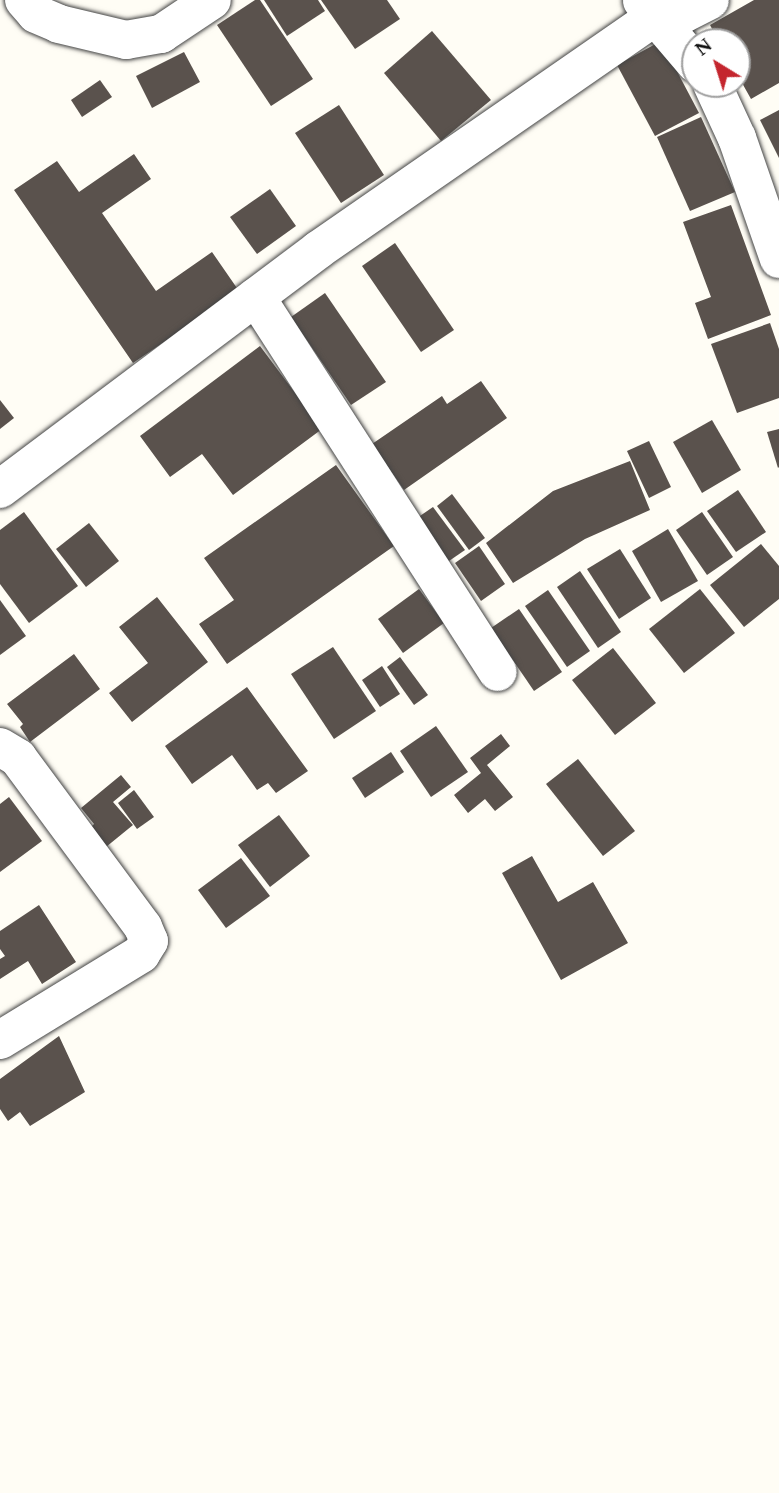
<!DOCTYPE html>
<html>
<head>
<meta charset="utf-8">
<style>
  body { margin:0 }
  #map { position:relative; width:779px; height:1493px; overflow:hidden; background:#fffdf5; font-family:Spectral,serif }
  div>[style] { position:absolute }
  .building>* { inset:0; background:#5a524d }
  .roads { filter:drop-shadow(0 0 2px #444) drop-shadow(0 0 2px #444) }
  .minor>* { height:38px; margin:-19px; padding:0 19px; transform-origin:19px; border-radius:19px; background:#fff }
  span { translate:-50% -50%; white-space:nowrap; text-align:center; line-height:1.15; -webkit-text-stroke:7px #fff; paint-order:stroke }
  .north { position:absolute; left:681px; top:28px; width:70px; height:70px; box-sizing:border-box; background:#fff; border:2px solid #a0a0a0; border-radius:50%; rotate:322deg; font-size:19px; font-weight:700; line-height:28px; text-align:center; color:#111 }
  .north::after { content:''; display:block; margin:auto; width:24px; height:32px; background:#c4262e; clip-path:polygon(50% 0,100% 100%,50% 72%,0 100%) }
</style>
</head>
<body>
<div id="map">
  <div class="building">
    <div style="clip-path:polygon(255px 0,260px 0,313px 79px,271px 106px,217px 25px)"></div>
    <div style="clip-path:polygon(264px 0,318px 0,325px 11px,287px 36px)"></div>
    <div style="clip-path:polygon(321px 0,387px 0,400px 19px,355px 49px)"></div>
    <div style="clip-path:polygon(754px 0,779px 0,779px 83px,751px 99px,737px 74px,737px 42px,719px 42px,710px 25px)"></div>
    <div style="clip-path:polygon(432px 31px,491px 100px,441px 141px,384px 73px)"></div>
    <div style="clip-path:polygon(661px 41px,699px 113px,655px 136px,617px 65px)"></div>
    <div style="clip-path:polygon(184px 52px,200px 82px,152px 108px,136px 76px)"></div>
    <div style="clip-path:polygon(100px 80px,112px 97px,82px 117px,71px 100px)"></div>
    <div style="clip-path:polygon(339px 105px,384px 175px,341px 203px,295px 133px)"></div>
    <div style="clip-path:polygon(779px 110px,779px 158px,760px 120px)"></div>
    <div style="clip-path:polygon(701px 117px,735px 192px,690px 211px,657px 137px)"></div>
    <div style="clip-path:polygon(134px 154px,151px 179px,102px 213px,156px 291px,212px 252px,239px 291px,133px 363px,14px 190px,57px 161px,79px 192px)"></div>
    <div style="clip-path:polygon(270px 189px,296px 226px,257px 254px,230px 217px)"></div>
    <div style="clip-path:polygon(731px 205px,771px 315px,708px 339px,695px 303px,711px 297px,683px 222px)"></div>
    <div style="clip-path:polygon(395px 243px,454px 330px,421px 352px,362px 266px)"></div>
    <div style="clip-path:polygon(325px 293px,386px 382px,351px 405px,291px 317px)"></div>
    <div style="clip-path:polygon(770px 323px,779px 349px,779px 398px,737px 413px,711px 344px)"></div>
    <div style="clip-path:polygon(260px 346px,322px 429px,233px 495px,202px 454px,170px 477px,140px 436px)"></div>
    <div style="clip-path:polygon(481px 381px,507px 418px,404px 490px,372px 444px,442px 396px,447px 404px)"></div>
    <div style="clip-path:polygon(0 400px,14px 418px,0 429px)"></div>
    <div style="clip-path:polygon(712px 420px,741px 470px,702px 493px,673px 442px)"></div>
    <div style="clip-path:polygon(779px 429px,779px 467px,778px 468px,767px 432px)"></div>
    <div style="clip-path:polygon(649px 441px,671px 487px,649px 498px,627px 451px)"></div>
    <div style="clip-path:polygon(630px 461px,650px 510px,585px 539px,513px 583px,486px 543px,553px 491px)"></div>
    <div style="clip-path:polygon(336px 465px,394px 546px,227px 664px,199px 624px,234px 600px,204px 558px)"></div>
    <div style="clip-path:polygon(738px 490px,766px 532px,736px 552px,707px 511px)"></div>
    <div style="clip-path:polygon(452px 494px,485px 538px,469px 550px,437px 506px)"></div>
    <div style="clip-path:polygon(433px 507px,465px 550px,449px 561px,417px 518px)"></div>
    <div style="clip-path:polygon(24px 512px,78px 586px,29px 623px,0 584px,0 530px)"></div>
    <div style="clip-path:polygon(702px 512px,733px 557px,707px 575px,676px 530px)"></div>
    <div style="clip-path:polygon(89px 523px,119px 561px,86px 587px,56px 549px)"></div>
    <div style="clip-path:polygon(668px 529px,698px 581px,661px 602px,632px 551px)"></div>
    <div style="clip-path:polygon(761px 544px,779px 566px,779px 599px,744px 627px,710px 585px)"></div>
    <div style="clip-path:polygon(479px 546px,505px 584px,481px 601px,455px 563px)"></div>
    <div style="clip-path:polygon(620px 549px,651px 598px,619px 619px,587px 569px)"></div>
    <div style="clip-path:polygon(580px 571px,621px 632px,598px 648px,557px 587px)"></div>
    <div style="clip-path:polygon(419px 589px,444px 623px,403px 653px,378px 619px)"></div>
    <div style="clip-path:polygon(700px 589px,735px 633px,684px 673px,649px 629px)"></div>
    <div style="clip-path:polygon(548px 590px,590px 651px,567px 667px,525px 606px)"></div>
    <div style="clip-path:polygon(157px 597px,208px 662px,132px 722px,109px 693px,148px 663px,119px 627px)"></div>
    <div style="clip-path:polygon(0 600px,26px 636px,0 655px)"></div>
    <div style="clip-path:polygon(519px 609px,562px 672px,534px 691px,491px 628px)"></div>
    <div style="clip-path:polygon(333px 647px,376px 711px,334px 739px,291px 674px)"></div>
    <div style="clip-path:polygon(613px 648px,656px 703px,615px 735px,572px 680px)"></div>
    <div style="clip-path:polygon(74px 654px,100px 689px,30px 742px,20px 727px,23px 724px,7px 704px)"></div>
    <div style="clip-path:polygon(400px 657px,428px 695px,414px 705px,387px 667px)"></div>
    <div style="clip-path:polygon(382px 666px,400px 694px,380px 707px,362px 680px)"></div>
    <div style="clip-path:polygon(247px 687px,308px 771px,276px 793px,268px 783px,257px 790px,232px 755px,192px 784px,165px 746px)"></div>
    <div style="clip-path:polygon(436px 726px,468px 772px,431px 797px,400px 751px)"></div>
    <div style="clip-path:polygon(501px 734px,510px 746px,487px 765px,513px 797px,495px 811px,485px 799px,468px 813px,454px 795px,481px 773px,470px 758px)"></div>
    <div style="clip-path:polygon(391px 752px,404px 772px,365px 798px,352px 778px)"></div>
    <div style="clip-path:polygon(578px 759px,635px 831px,603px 856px,546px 784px)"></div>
    <div style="clip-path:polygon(121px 775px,131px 787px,113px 802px,133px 825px,106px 847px,90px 828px,94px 824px,81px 808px)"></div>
    <div style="clip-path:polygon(134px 790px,154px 817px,137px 829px,118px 803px)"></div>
    <div style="clip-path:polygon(9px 797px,42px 841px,0 872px,0 804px)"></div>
    <div style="clip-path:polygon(279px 815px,310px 856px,270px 887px,238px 845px)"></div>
    <div style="clip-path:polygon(532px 856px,558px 902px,593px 882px,628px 943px,561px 980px,502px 873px)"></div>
    <div style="clip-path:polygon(241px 858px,270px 896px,226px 928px,198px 890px)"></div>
    <div style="clip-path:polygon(39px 905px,76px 962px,42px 984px,28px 961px,0 979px,0 959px,5px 956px,0 949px,0 931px)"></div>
    <div style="clip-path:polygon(59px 1036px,85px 1092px,30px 1126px,20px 1112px,8px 1121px,0 1109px,0 1079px)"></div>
  </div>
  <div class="roads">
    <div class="minor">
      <div style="left:24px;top:0;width:18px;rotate:49deg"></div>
      <div style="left:36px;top:14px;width:25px;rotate:23deg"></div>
      <div style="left:59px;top:24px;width:69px;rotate:13.4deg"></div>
      <div style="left:126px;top:40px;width:36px;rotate:-10deg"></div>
      <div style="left:161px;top:34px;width:61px;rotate:-33.7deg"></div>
      <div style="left:642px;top:1px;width:82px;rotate:49.5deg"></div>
      <div style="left:712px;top:84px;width:60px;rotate:65.2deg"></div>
      <div style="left:737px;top:138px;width:128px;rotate:70.9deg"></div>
      <div style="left:256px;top:297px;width:446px;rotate:57.2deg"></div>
      <div style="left:0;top:489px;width:398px;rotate:-36.9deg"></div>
      <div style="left:318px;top:250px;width:411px;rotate:-34.7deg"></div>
      <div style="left:656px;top:16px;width:27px;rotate:-4deg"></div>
      <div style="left:683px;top:14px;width:30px;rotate:-27deg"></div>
      <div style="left:0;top:747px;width:21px;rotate:31deg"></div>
      <div style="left:18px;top:758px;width:210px;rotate:53.5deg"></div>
      <div style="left:143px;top:927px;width:15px;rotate:67deg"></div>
      <div style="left:149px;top:941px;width:15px;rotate:122deg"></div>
      <div style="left:141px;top:954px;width:165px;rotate:148.6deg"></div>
    </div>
  </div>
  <div class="north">N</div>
</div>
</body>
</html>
